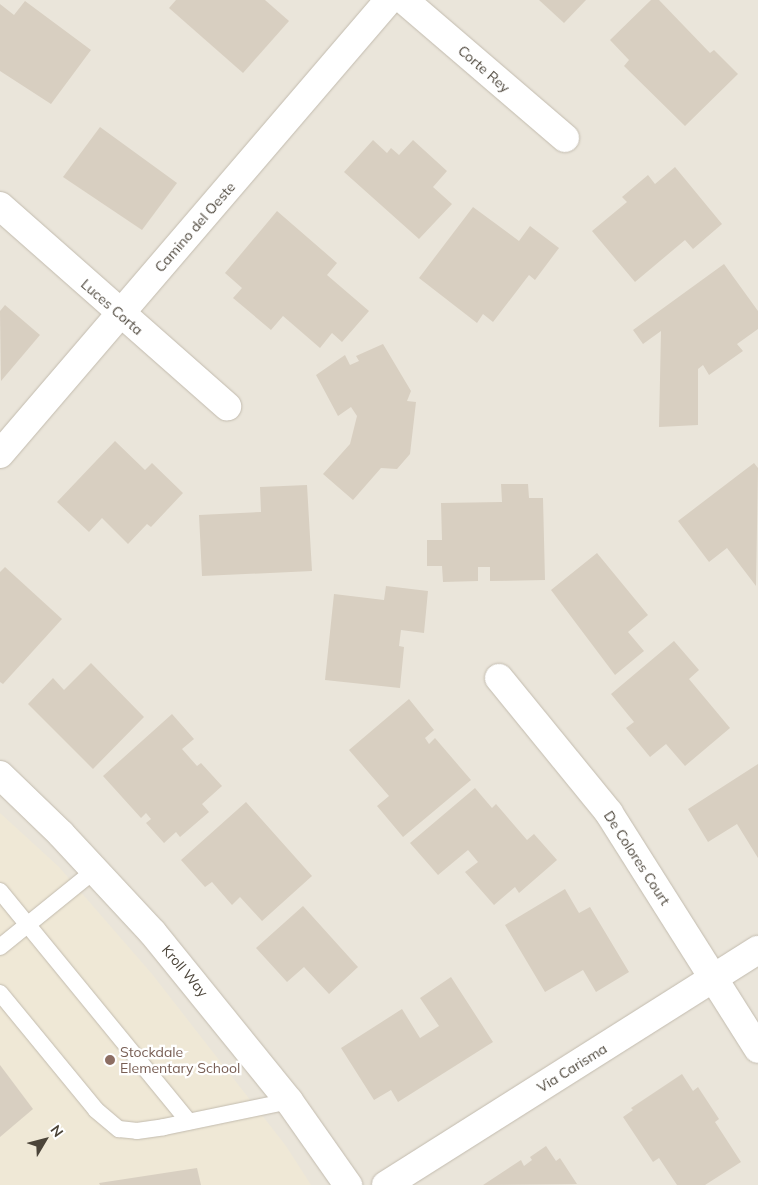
<!DOCTYPE html>
<html>
<head>
<meta charset="utf-8">
<style>
  body { margin:0 }
  #map { position:relative; width:758px; height:1185px; overflow:hidden; background:#f6f3ec; font-family:Mulish,sans-serif }
  div>[style] { position:absolute }
  .residential>* { inset:0; background:#eae5da }
  .education>* { inset:0; background:#efe8d6 }
  .building>* { inset:0; background:#d8cfc1 }
  .roads { filter:drop-shadow(0 0 1px #c2bbae) drop-shadow(0 0 1px #c2bbae) }
  .lane>* { height:16px; margin:-8px; padding:0 8px; transform-origin:8px; border-radius:8px; background:#fff }
  .street>* { height:28px; margin:-14px; padding:0 14px; transform-origin:14px; border-radius:14px; background:#fff }
  .dots>* { width:14px; height:14px; translate:-50% -50%; box-sizing:border-box; border:2px solid #fff; border-radius:50% }
  span { translate:-50% -50%; white-space:nowrap; text-align:center; line-height:1.15; -webkit-text-stroke:4.5px #fff; paint-order:stroke }
  .street-label { font-size:14px; color:#4b4439 }
  .education-label { font-size:14px; color:#785e54 }
  .left { translate:0 -50%; text-align:left }
  .north { position:absolute; left:20px; top:1115px; width:50px; height:50px; -webkit-text-stroke:4px #fff; paint-order:stroke; rotate:53deg; font-size:14px; font-weight:700; line-height:20px; text-align:center; color:#4b4439 }
  .north::after { content:''; display:block; margin:auto; width:18px; height:22px; background:#4b4439; clip-path:polygon(50% 0,100% 100%,50% 72%,0 100%) }
</style>
</head>
<body>
<div id="map">
  <div class="residential">
    <div style="clip-path:polygon(0 0,758px 0,758px 1185px,0 1185px)"></div>
  </div>
  <div class="education">
    <div style="clip-path:polygon(0 813px,59px 867px,152px 974px,286px 1146px,311px 1185px,0 1185px)"></div>
  </div>
  <div class="building">
    <div style="clip-path:polygon(176px 0,265px 0,289px 21px,243px 73px,169px 8px)"></div>
    <div style="clip-path:polygon(539px 0,586px 0,564px 23px)"></div>
    <div style="clip-path:polygon(651px 0,659px 0,710px 53px,714px 50px,738px 74px,685px 126px,624px 66px,629px 60px,610px 40px)"></div>
    <div style="clip-path:polygon(25px 1px,91px 50px,51px 104px,0 71px,0 4px,14px 15px)"></div>
    <div style="clip-path:polygon(100px 127px,177px 183px,142px 230px,63px 177px)"></div>
    <div style="clip-path:polygon(373px 140px,387px 153px,391px 148px,399px 155px,413px 140px,447px 171px,433px 187px,452px 204px,419px 239px,344px 172px)"></div>
    <div style="clip-path:polygon(675px 167px,722px 224px,693px 249px,685px 240px,635px 282px,592px 231px,627px 202px,622px 197px,648px 175px,655px 184px)"></div>
    <div style="clip-path:polygon(473px 207px,519px 241px,530px 226px,559px 248px,535px 280px,529px 275px,493px 322px,483px 314px,477px 323px,419px 278px)"></div>
    <div style="clip-path:polygon(277px 211px,337px 263px,327px 275px,369px 311px,342px 342px,332px 333px,320px 348px,283px 316px,271px 330px,233px 298px,242px 288px,225px 273px)"></div>
    <div style="clip-path:polygon(724px 264px,758px 311px,758px 329px,737px 344px,743px 351px,709px 375px,703px 365px,698px 369px,698px 425px,659px 427px,661px 331px,643px 344px,633px 330px)"></div>
    <div style="clip-path:polygon(5px 305px,40px 335px,1px 381px,0 311px)"></div>
    <div style="clip-path:polygon(383px 344px,411px 391px,407px 401px,416px 402px,410px 454px,397px 469px,381px 468px,353px 500px,323px 474px,350px 444px,357px 416px,351px 407px,338px 416px,316px 375px,345px 355px,350px 365px,359px 361px,356px 356px)"></div>
    <div style="clip-path:polygon(115px 441px,145px 470px,152px 463px,183px 493px,151px 527px,147px 524px,128px 544px,102px 518px,89px 532px,57px 502px)"></div>
    <div style="clip-path:polygon(754px 463px,758px 468px,756px 586px,727px 548px,709px 562px,678px 521px)"></div>
    <div style="clip-path:polygon(501px 484px,528px 484px,529px 498px,543px 498px,545px 580px,490px 581px,490px 567px,478px 567px,478px 581px,443px 582px,442px 566px,427px 566px,427px 540px,442px 540px,441px 503px,502px 502px)"></div>
    <div style="clip-path:polygon(307px 485px,312px 571px,202px 576px,199px 515px,261px 512px,260px 487px)"></div>
    <div style="clip-path:polygon(597px 553px,648px 615px,628px 632px,644px 651px,615px 675px,551px 590px)"></div>
    <div style="clip-path:polygon(5px 567px,62px 619px,3px 684px,0 682px,0 572px)"></div>
    <div style="clip-path:polygon(386px 586px,428px 591px,424px 633px,401px 630px,399px 646px,404px 647px,400px 688px,325px 680px,334px 594px,384px 600px)"></div>
    <div style="clip-path:polygon(674px 641px,699px 670px,689px 679px,730px 728px,685px 766px,666px 744px,650px 757px,626px 728px,634px 722px,611px 694px)"></div>
    <div style="clip-path:polygon(91px 663px,144px 717px,93px 769px,28px 704px,53px 678px,64px 690px)"></div>
    <div style="clip-path:polygon(409px 699px,434px 730px,425px 738px,429px 744px,435px 738px,471px 780px,403px 837px,377px 806px,389px 796px,349px 750px)"></div>
    <div style="clip-path:polygon(172px 714px,194px 739px,182px 749px,197px 766px,201px 763px,222px 786px,202px 804px,209px 812px,180px 837px,176px 832px,164px 843px,146px 823px,151px 819px,146px 813px,141px 818px,103px 776px)"></div>
    <div style="clip-path:polygon(758px 764px,758px 858px,737px 824px,708px 842px,688px 809px)"></div>
    <div style="clip-path:polygon(475px 788px,492px 808px,496px 804px,527px 840px,534px 834px,557px 860px,519px 893px,515px 887px,494px 905px,465px 872px,478px 862px,468px 850px,438px 875px,410px 843px)"></div>
    <div style="clip-path:polygon(246px 802px,312px 876px,262px 921px,240px 897px,232px 905px,212px 882px,205px 887px,181px 860px)"></div>
    <div style="clip-path:polygon(565px 889px,579px 913px,590px 907px,629px 972px,596px 992px,583px 970px,545px 992px,505px 925px)"></div>
    <div style="clip-path:polygon(303px 906px,358px 967px,329px 994px,304px 967px,287px 982px,256px 948px)"></div>
    <div style="clip-path:polygon(451px 977px,493px 1042px,398px 1102px,391px 1090px,374px 1100px,341px 1048px,402px 1009px,420px 1038px,439px 1026px,420px 998px)"></div>
    <div style="clip-path:polygon(0 1065px,33px 1109px,0 1137px)"></div>
    <div style="clip-path:polygon(682px 1074px,693px 1091px,698px 1087px,719px 1119px,715px 1122px,741px 1162px,705px 1185px,677px 1185px,659px 1158px,653px 1162px,623px 1117px,633px 1110px,631px 1108px)"></div>
    <div style="clip-path:polygon(546px 1146px,556px 1161px,560px 1158px,577px 1184px,483px 1185px,521px 1160px,524px 1166px,532px 1160px,530px 1157px)"></div>
    <div style="clip-path:polygon(197px 1168px,201px 1185px,100px 1185px,99px 1183px)"></div>
  </div>
  <div class="roads">
    <div class="lane">
      <div style="left:0;top:891px;width:298px;rotate:50.7deg"></div>
      <div style="left:0;top:947px;width:122px;rotate:-39deg"></div>
      <div style="left:0;top:993px;width:151px;rotate:50.6deg"></div>
      <div style="left:96px;top:1110px;width:30px;rotate:40deg"></div>
      <div style="left:119px;top:1129px;width:18px;rotate:6deg"></div>
      <div style="left:137px;top:1131px;width:27px;rotate:-8deg"></div>
      <div style="left:164px;top:1127px;width:128px;rotate:-11.7deg"></div>
    </div>
    <div class="street">
      <div style="left:404px;top:0;width:212px;rotate:40.6deg"></div>
      <div style="left:0;top:206px;width:303px;rotate:41.4deg"></div>
      <div style="left:0;top:454px;width:598px;rotate:-49.41deg"></div>
      <div style="left:499px;top:678px;width:174px;rotate:50.8deg"></div>
      <div style="left:609px;top:813px;width:279px;rotate:57.7deg"></div>
      <div style="left:0;top:775px;width:85px;rotate:44deg"></div>
      <div style="left:61px;top:834px;width:135px;rotate:47.1deg"></div>
      <div style="left:153px;top:933px;width:216px;rotate:51deg"></div>
      <div style="left:289px;top:1101px;width:103px;rotate:54.9deg"></div>
      <div style="left:386px;top:1185px;width:440px;rotate:-32.3deg"></div>
    </div>
  </div>
  <div class="dots">
    <div style="left:110px;top:1060px;background:#8d6e63"></div>
  </div>
  <div class="street-label">
    <span style="left:484px;top:69px;rotate:41deg">Corte Rey</span>
    <span style="left:195px;top:227px;rotate:-49deg">Camino del Oeste</span>
    <span style="left:112px;top:307px;rotate:41deg">Luces Corta</span>
    <span style="left:637px;top:858px;rotate:57deg">De Colores Court</span>
    <span style="left:185px;top:971px;rotate:50deg">Kroll Way</span>
    <span style="left:572px;top:1068px;rotate:-32deg">Via Carisma</span>
  </div>
  <div class="education-label">
    <span class="left" style="left:120px;top:1060px">Stockdale<br>Elementary School</span>
  </div>
  <div class="north">N</div>
</div>
</body>
</html>
